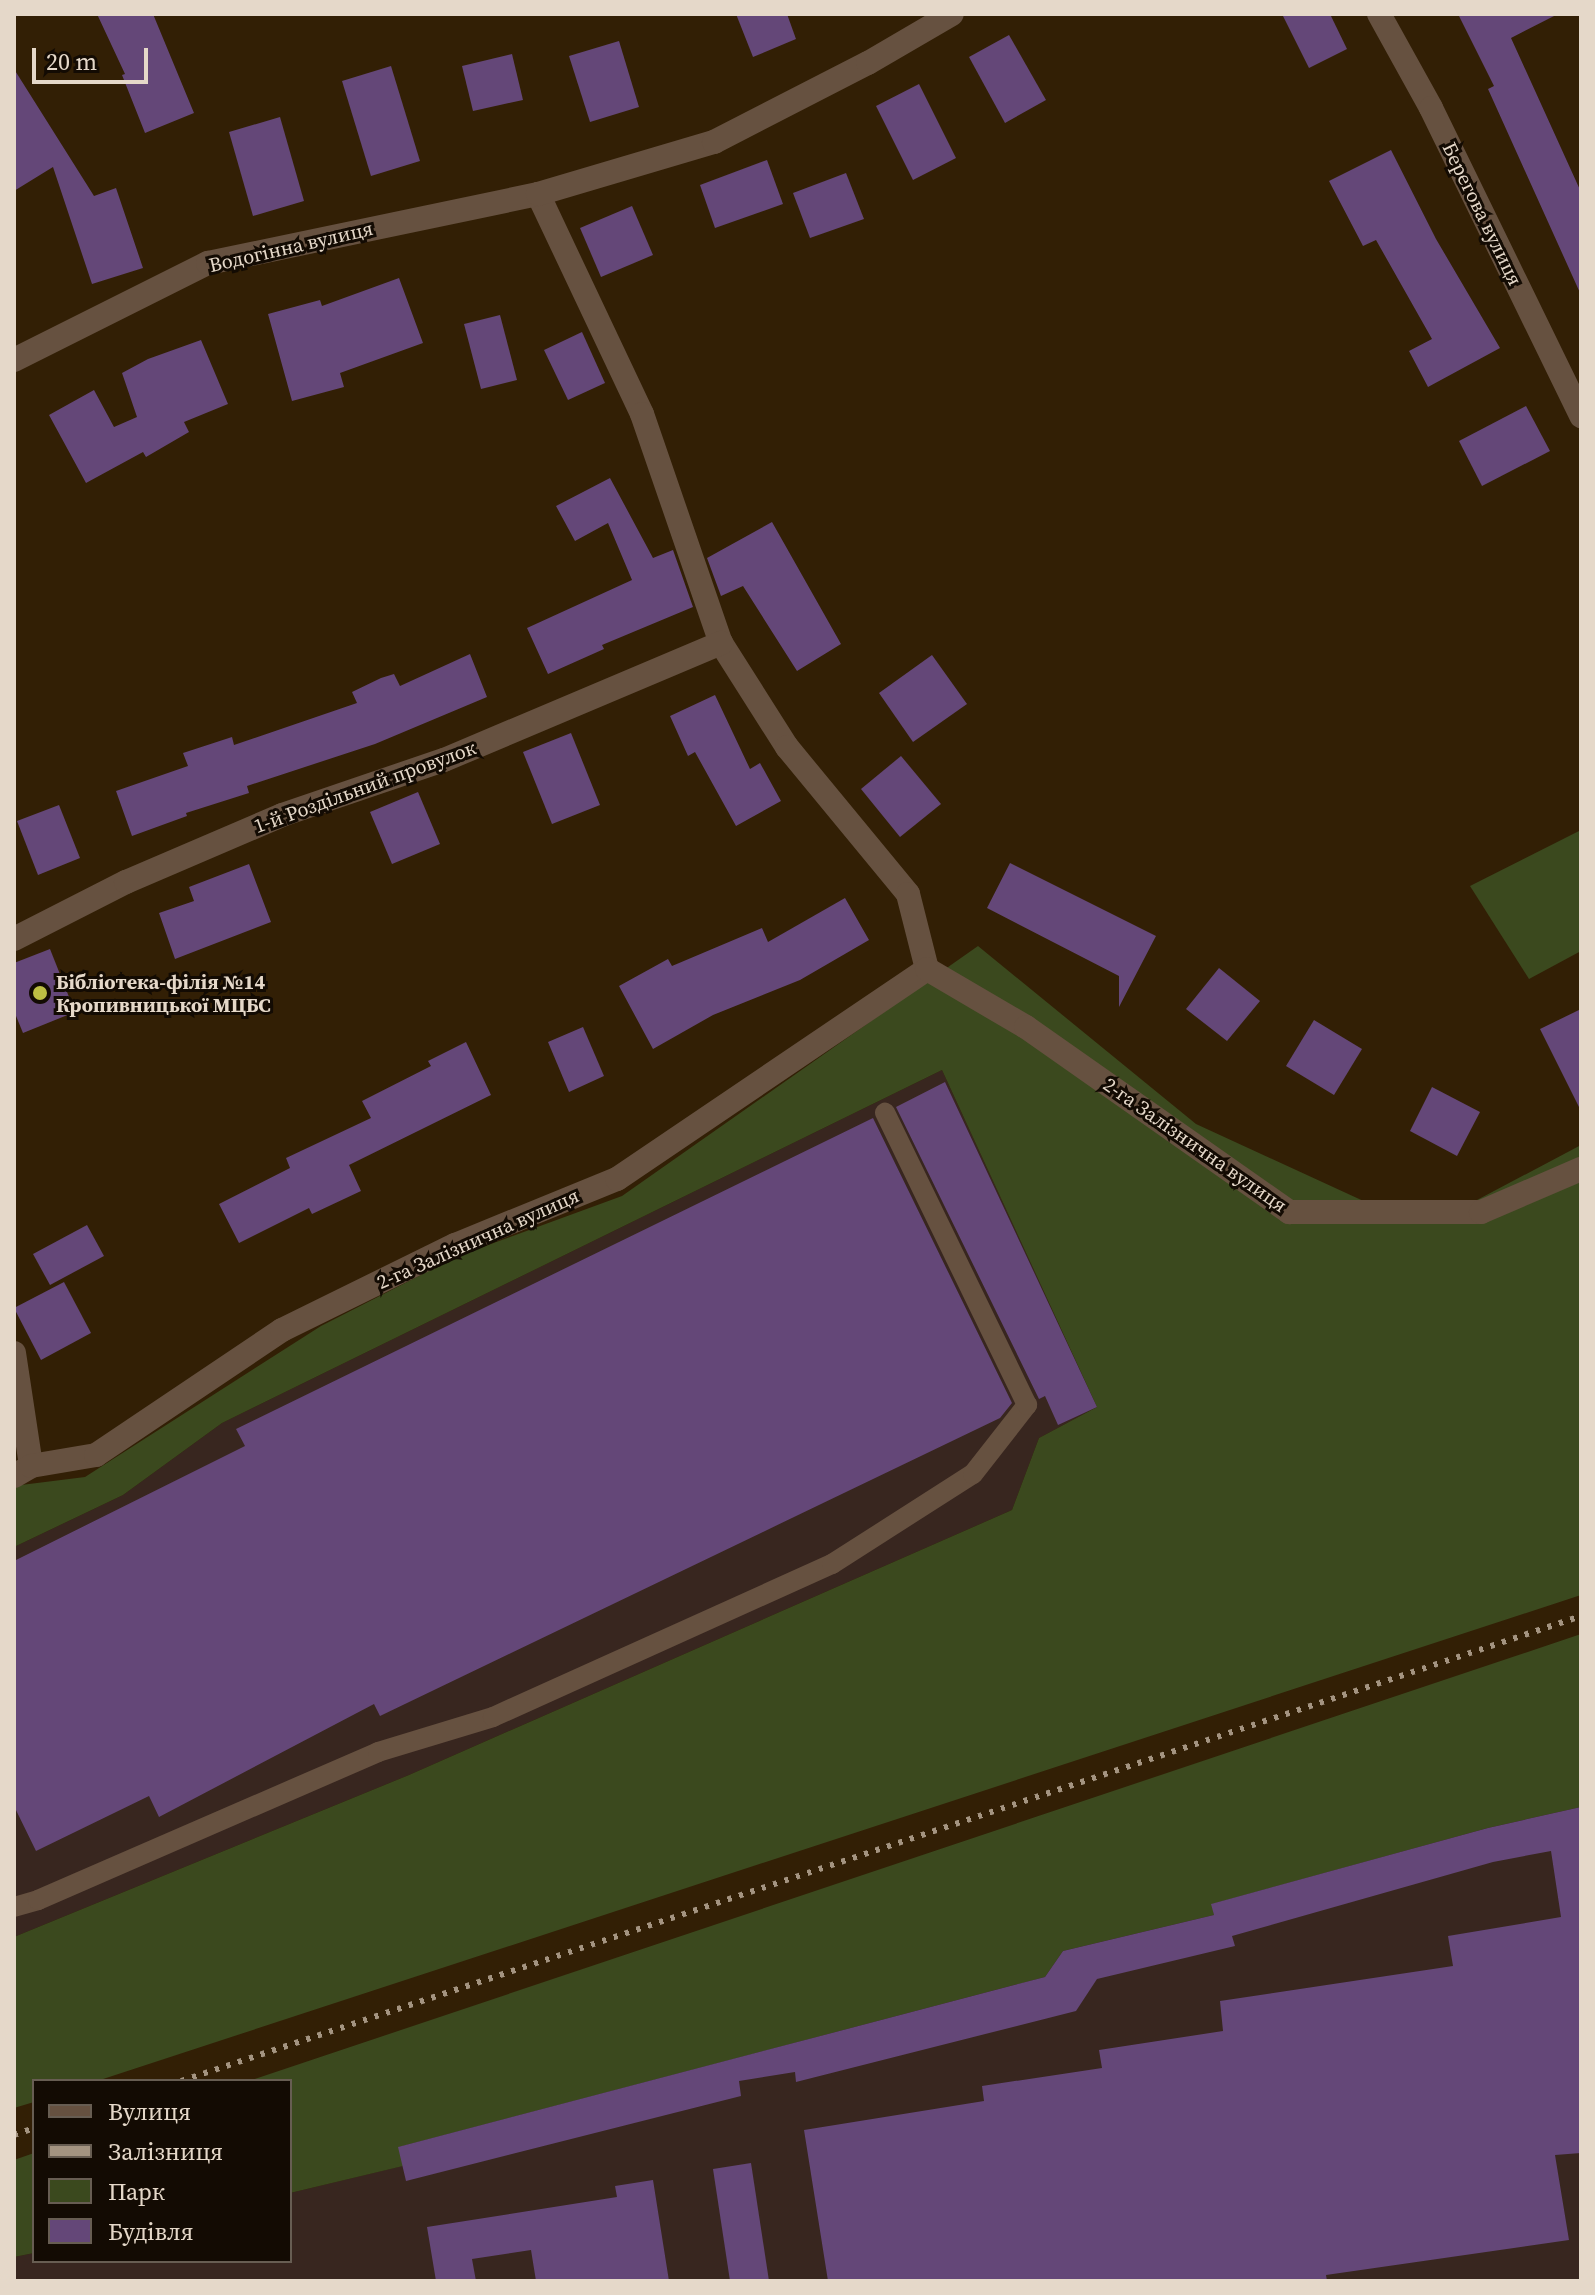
<!DOCTYPE html>
<html>
<head>
<meta charset="utf-8">
<style>
  body { margin:0 }
  #map { position:relative; width:1595px; height:2295px; overflow:hidden; background:#321f05; font-family:"Source Serif 4",serif }
  div>[style] { position:absolute }
  .industrial>* { inset:0; background:#38261f }
  .green>* { inset:0; background:#3b491e }
  .building>* { inset:0; background:#644778 }
  .lane>* { height:20px; margin:-10px; padding:0 10px; transform-origin:10px; border-radius:10px; background:#665140 }
  .street>* { height:24px; margin:-12px; padding:0 12px; transform-origin:12px; border-radius:12px; background:#665140 }
  .rail>* { height:6px; margin-top:-3px; transform-origin:0; background:repeating-linear-gradient(90deg,#a49481 0 4px,transparent 0 12px) }
  .dots>* { width:22px; height:22px; translate:-50% -50%; box-sizing:border-box; border:4px solid #130b03; border-radius:50% }
  span { translate:-50% -50%; white-space:nowrap; text-align:center; line-height:1.15; -webkit-text-stroke:6px #130b03; paint-order:stroke }
  .street-label { font-size:20px; color:#e5d8c9 }
  .poi-label { font-size:20px; color:#e5d8c9; font-weight:700 }
  .left { translate:0 -50%; text-align:left }
  .frame { position:absolute; inset:0; border:16px solid #e5d8c9; pointer-events:none }
  .legend { position:absolute; left:32px; top:2079px; width:260px; height:184px; box-sizing:border-box; background:#130b03; border:2px solid #675d52; margin:0; padding:10px 14px; list-style:none; font-size:24px; color:#e5d8c9 }
  .legend li { display:flex; align-items:center; gap:16px; height:40px }
  .legend b { width:40px; border:2px solid #675d52 }
  .scale { position:absolute; left:32px; top:48px; width:116px; height:36px; box-sizing:border-box; border:4px solid #e5d8c9; border-top:0; padding-left:10px; font-size:24px; line-height:28px; white-space:nowrap; color:#e5d8c9; -webkit-text-stroke:6px #130b03; paint-order:stroke }
</style>
</head>
<body>
<div id="map">
  <div class="industrial">
    <div style="clip-path:polygon(942px 1070px,1097px 1407px,1039px 1438px,1012px 1510px,409px 1775px,14px 1937px,14px 1547px,123px 1495px,222px 1423px)"></div>
    <div style="clip-path:polygon(1581px 1807px,1581px 2281px,14px 2281px,14px 2257px,34px 2253px,34px 2261px,290px 2261px,290px 2193px,402px 2166px,398px 2147px,1045px 1977px,1063px 1951px,1213px 1915px,1211px 1904px,1488px 1828px)"></div>
  </div>
  <div class="green">
    <div style="clip-path:polygon(1581px 830px,1581px 951px,1529px 979px,1470px 886px)"></div>
    <div style="clip-path:polygon(978px 946px,1196px 1124px,1370px 1204px,1477px 1200px,1581px 1145px,1581px 1595px,97px 2081px,34px 2081px,34px 2102px,14px 2108px,14px 1937px,409px 1775px,1012px 1510px,1039px 1438px,1097px 1407px,942px 1070px,222px 1423px,123px 1495px,14px 1547px,14px 1489px,21px 1485px,85px 1477px,321px 1326px,458px 1256px,622px 1196px)"></div>
    <div style="clip-path:polygon(1581px 1634px,1581px 1807px,1488px 1828px,1212px 1904px,1214px 1915px,1063px 1951px,1045px 1977px,399px 2147px,403px 2166px,290px 2193px,290px 2081px,249px 2081px)"></div>
    <div style="clip-path:polygon(34px 2153px,34px 2253px,14px 2257px,14px 2160px)"></div>
  </div>
  <div class="building">
    <div style="clip-path:polygon(97px 14px,153px 14px,194px 113px,145px 133px,122px 75px,125px 74px)"></div>
    <div style="clip-path:polygon(736px 14px,787px 14px,796px 39px,753px 57px)"></div>
    <div style="clip-path:polygon(1282px 14px,1330px 14px,1347px 49px,1309px 68px)"></div>
    <div style="clip-path:polygon(1458px 14px,1558px 14px,1511px 38px,1581px 192px,1581px 295px,1488px 89px,1494px 86px)"></div>
    <div style="clip-path:polygon(1009px 35px,1046px 100px,1005px 123px,969px 57px)"></div>
    <div style="clip-path:polygon(619px 41px,639px 107px,590px 122px,569px 56px)"></div>
    <div style="clip-path:polygon(512px 54px,523px 100px,473px 111px,462px 66px)"></div>
    <div style="clip-path:polygon(391px 66px,420px 161px,371px 176px,342px 81px)"></div>
    <div style="clip-path:polygon(14px 69px,94px 196px,116px 188px,143px 268px,92px 284px,53px 167px,14px 191px)"></div>
    <div style="clip-path:polygon(919px 84px,956px 158px,913px 180px,876px 106px)"></div>
    <div style="clip-path:polygon(280px 117px,304px 201px,253px 216px,229px 132px)"></div>
    <div style="clip-path:polygon(1391px 150px,1436px 239px,1500px 348px,1428px 387px,1409px 351px,1432px 339px,1376px 240px,1363px 246px,1329px 181px)"></div>
    <div style="clip-path:polygon(767px 160px,783px 204px,715px 228px,700px 185px)"></div>
    <div style="clip-path:polygon(846px 173px,864px 219px,810px 238px,793px 193px)"></div>
    <div style="clip-path:polygon(632px 206px,653px 255px,601px 277px,580px 228px)"></div>
    <div style="clip-path:polygon(399px 278px,423px 343px,340px 373px,344px 387px,292px 401px,268px 314px,320px 300px,322px 306px)"></div>
    <div style="clip-path:polygon(500px 315px,517px 380px,481px 389px,464px 324px)"></div>
    <div style="clip-path:polygon(582px 332px,605px 383px,568px 400px,544px 350px)"></div>
    <div style="clip-path:polygon(201px 340px,228px 404px,184px 422px,189px 432px,146px 457px,143px 452px,86px 483px,49px 415px,94px 390px,114px 427px,137px 417px,122px 373px,148px 359px)"></div>
    <div style="clip-path:polygon(1526px 406px,1550px 451px,1482px 486px,1459px 441px)"></div>
    <div style="clip-path:polygon(610px 478px,653px 558px,673px 550px,693px 607px,602px 645px,604px 649px,548px 674px,527px 628px,632px 580px,608px 523px,575px 541px,556px 506px)"></div>
    <div style="clip-path:polygon(772px 522px,841px 644px,797px 671px,743px 586px,721px 596px,707px 558px)"></div>
    <div style="clip-path:polygon(470px 654px,487px 697px,375px 744px,247px 786px,249px 793px,186px 813px,187px 816px,132px 836px,116px 791px,188px 766px,183px 753px,232px 737px,234px 745px,357px 703px,352px 692px,381px 678px,394px 674px,400px 686px)"></div>
    <div style="clip-path:polygon(932px 655px,967px 704px,913px 742px,879px 693px)"></div>
    <div style="clip-path:polygon(715px 695px,750px 769px,760px 763px,781px 801px,736px 826px,695px 752px,688px 756px,670px 716px)"></div>
    <div style="clip-path:polygon(571px 733px,600px 805px,552px 824px,523px 752px)"></div>
    <div style="clip-path:polygon(901px 756px,941px 804px,900px 837px,861px 789px)"></div>
    <div style="clip-path:polygon(418px 792px,440px 844px,392px 864px,370px 812px)"></div>
    <div style="clip-path:polygon(59px 805px,80px 858px,38px 875px,17px 821px)"></div>
    <div style="clip-path:polygon(1010px 863px,1156px 936px,1119px 1007px,1119px 976px,987px 908px)"></div>
    <div style="clip-path:polygon(249px 864px,271px 922px,175px 959px,159px 913px,194px 901px,189px 887px)"></div>
    <div style="clip-path:polygon(845px 898px,869px 940px,800px 980px,713px 1015px,653px 1049px,619px 986px,668px 959px,672px 966px,762px 928px,768px 942px)"></div>
    <div style="clip-path:polygon(50px 949px,75px 1012px,23px 1033px,14px 1011px,14px 963px)"></div>
    <div style="clip-path:polygon(1219px 968px,1260px 1001px,1227px 1041px,1186px 1009px)"></div>
    <div style="clip-path:polygon(1581px 1009px,1581px 1111px,1540px 1029px)"></div>
    <div style="clip-path:polygon(1314px 1020px,1362px 1049px,1334px 1095px,1286px 1066px)"></div>
    <div style="clip-path:polygon(583px 1027px,604px 1076px,569px 1092px,548px 1042px)"></div>
    <div style="clip-path:polygon(466px 1042px,491px 1095px,349px 1165px,361px 1191px,312px 1214px,309px 1208px,239px 1243px,219px 1204px,290px 1168px,286px 1158px,371px 1118px,362px 1101px,431px 1066px,428px 1061px)"></div>
    <div style="clip-path:polygon(945px 1082px,1097px 1407px,1058px 1425px,1045px 1396px,1039px 1399px,896px 1107px)"></div>
    <div style="clip-path:polygon(1432px 1087px,1480px 1112px,1457px 1156px,1410px 1131px)"></div>
    <div style="clip-path:polygon(873px 1118px,1012px 1403px,1000px 1418px,380px 1716px,374px 1704px,159px 1817px,149px 1796px,36px 1851px,14px 1806px,14px 1561px,245px 1446px,236px 1429px)"></div>
    <div style="clip-path:polygon(87px 1225px,104px 1256px,50px 1285px,33px 1254px)"></div>
    <div style="clip-path:polygon(64px 1282px,91px 1333px,41px 1360px,14px 1308px)"></div>
    <div style="clip-path:polygon(1581px 1807px,1581px 2153px,1555px 2155px,1569px 2240px,1326px 2275px,1327px 2281px,828px 2281px,804px 2130px,984px 2101px,982px 2086px,1102px 2068px,1099px 2050px,1223px 2031px,1220px 2001px,1453px 1966px,1448px 1936px,1561px 1917px,1551px 1851px,1493px 1862px,1232px 1936px,1235px 1946px,1097px 1979px,1076px 2011px,796px 2082px,795px 2072px,739px 2081px,741px 2096px,406px 2181px,398px 2147px,1045px 1977px,1063px 1951px,1214px 1915px,1211px 1904px,1488px 1828px)"></div>
    <div style="clip-path:polygon(751px 2163px,769px 2281px,730px 2281px,713px 2169px)"></div>
    <div style="clip-path:polygon(653px 2180px,669px 2281px,536px 2281px,531px 2250px,472px 2259px,476px 2281px,436px 2281px,427px 2227px,617px 2197px,615px 2186px)"></div>
  </div>
  <div class="lane">
    <div style="left:14px;top:1907px;width:25px;rotate:-16deg"></div>
    <div style="left:38px;top:1900px;width:371px;rotate:-23.5deg"></div>
    <div style="left:378px;top:1752px;width:120px;rotate:-16.9deg"></div>
    <div style="left:493px;top:1717px;width:372px;rotate:-24.3deg"></div>
    <div style="left:832px;top:1564px;width:167px;rotate:-32.6deg"></div>
    <div style="left:973px;top:1474px;width:88px;rotate:-52deg"></div>
    <div style="left:1027px;top:1405px;width:325px;rotate:-115.9deg"></div>
  </div>
  <div class="street">
    <div style="left:1379px;top:14px;width:107px;rotate:61deg"></div>
    <div style="left:1431px;top:108px;width:343px;rotate:64deg"></div>
    <div style="left:538px;top:194px;width:243px;rotate:64.7deg"></div>
    <div style="left:642px;top:414px;width:242px;rotate:71deg"></div>
    <div style="left:721px;top:643px;width:123px;rotate:57.6deg"></div>
    <div style="left:787px;top:747px;width:190px;rotate:50.5deg"></div>
    <div style="left:908px;top:894px;width:77px;rotate:75.8deg"></div>
    <div style="left:14px;top:360px;width:217px;rotate:-26.6deg"></div>
    <div style="left:208px;top:263px;width:337px;rotate:-11.8deg"></div>
    <div style="left:538px;top:194px;width:184px;rotate:-16.5deg"></div>
    <div style="left:714px;top:142px;width:173px;rotate:-27.2deg"></div>
    <div style="left:868px;top:63px;width:97px;rotate:-30.3deg"></div>
    <div style="left:14px;top:939px;width:126px;rotate:-27deg"></div>
    <div style="left:126px;top:882px;width:170px;rotate:-23.2deg"></div>
    <div style="left:282px;top:815px;width:171px;rotate:-18.8deg"></div>
    <div style="left:444px;top:760px;width:301px;rotate:-22.9deg"></div>
    <div style="left:14px;top:1353px;width:114px;rotate:81.4deg"></div>
    <div style="left:14px;top:1476px;width:20px;rotate:-30deg"></div>
    <div style="left:31px;top:1466px;width:66px;rotate:-9.6deg"></div>
    <div style="left:96px;top:1455px;width:224px;rotate:-33.9deg"></div>
    <div style="left:282px;top:1330px;width:193px;rotate:-26.2deg"></div>
    <div style="left:455px;top:1245px;width:175px;rotate:-22.2deg"></div>
    <div style="left:617px;top:1179px;width:374px;rotate:-34.1deg"></div>
    <div style="left:927px;top:969px;width:115px;rotate:30.4deg"></div>
    <div style="left:1026px;top:1027px;width:322px;rotate:35.1deg"></div>
    <div style="left:1289px;top:1212px;width:192px"></div>
    <div style="left:1481px;top:1212px;width:109px;rotate:-23.3deg"></div>
  </div>
  <div class="rail">
    <div style="left:181px;top:2081px;width:1475px;rotate:-18.37deg"></div>
    <div style="left:14px;top:2135px;width:21px;rotate:-19deg"></div>
  </div>
  <div class="dots">
    <div style="left:40px;top:993px;background:#bdbf43"></div>
  </div>
  <div class="street-label">
    <span style="left:1482px;top:214px;rotate:64deg">Берегова вулиця</span>
    <span style="left:291px;top:247px;rotate:-13deg">Водогінна вулиця</span>
    <span style="left:365px;top:787px;rotate:-20deg">1-й Роздільний провулок</span>
    <span style="left:1195px;top:1145px;rotate:35deg">2-га Залізнична вулиця</span>
    <span style="left:478px;top:1239px;rotate:-24deg">2-га Залізнична вулиця</span>
  </div>
  <div class="poi-label">
    <span class="left" style="left:56px;top:994px">Бібліотека-філія №14<br>Кропивницької МЦБС</span>
  </div>
  <div class="frame"></div>
  <ul class="legend">
  <li><b style="height:10px;background:#665140"></b>Вулиця</li>
  <li><b style="height:10px;background:#a49481"></b>Залізниця</li>
  <li><b style="height:22px;background:#3b491e"></b>Парк</li>
  <li><b style="height:22px;background:#644778"></b>Будівля</li>
  </ul>
  <div class="scale">20 m</div>
</div>
</body>
</html>
